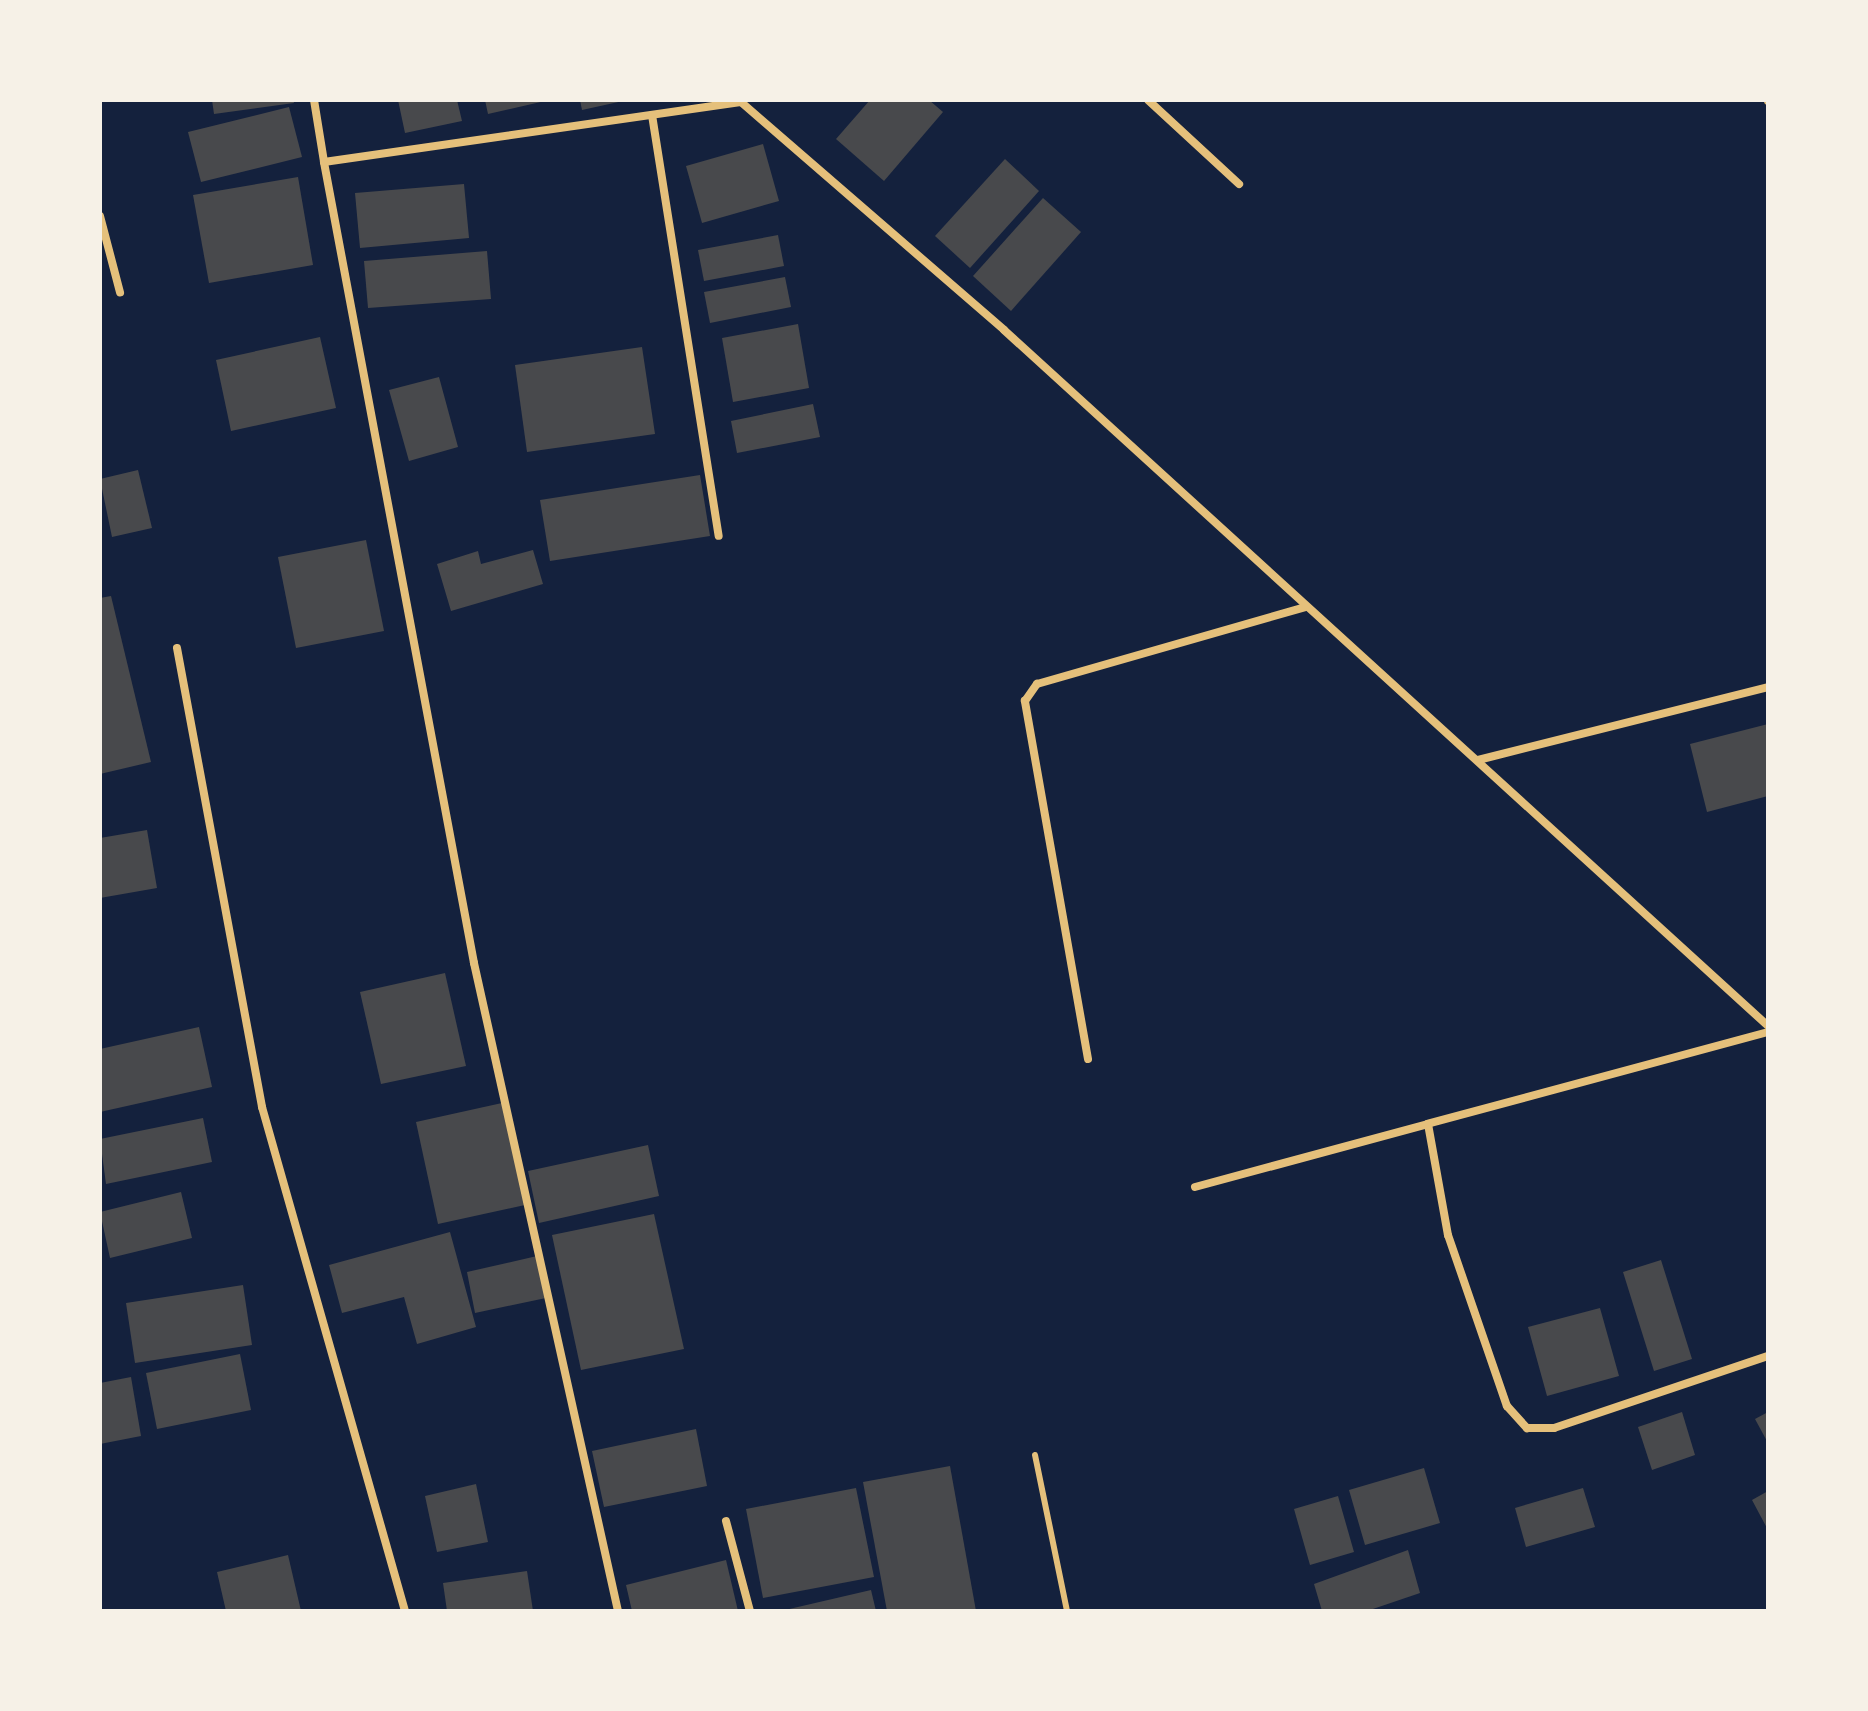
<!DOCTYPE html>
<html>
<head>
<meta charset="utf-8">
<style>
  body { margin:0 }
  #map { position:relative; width:1868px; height:1711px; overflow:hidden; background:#14213d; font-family:"Space Grotesk",sans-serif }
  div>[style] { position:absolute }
  .building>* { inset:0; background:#48494c }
  .service>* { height:6px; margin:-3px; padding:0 3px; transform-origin:3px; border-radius:3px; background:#e5c07b }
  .minor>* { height:8px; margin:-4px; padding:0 4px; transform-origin:4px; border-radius:4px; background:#e5c07b }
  span { translate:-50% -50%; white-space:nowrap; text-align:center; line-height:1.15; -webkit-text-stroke:6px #f6f1e7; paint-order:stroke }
  .frame { position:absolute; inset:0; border:102px solid #f6f1e7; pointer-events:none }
</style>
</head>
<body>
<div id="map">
  <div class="building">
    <div style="clip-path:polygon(212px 100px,293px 100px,294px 103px,214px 114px)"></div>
    <div style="clip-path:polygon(398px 100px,457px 100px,462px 121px,405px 133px)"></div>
    <div style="clip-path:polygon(485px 100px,545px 100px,545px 101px,488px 114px)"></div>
    <div style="clip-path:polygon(580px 100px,623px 100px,623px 101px,582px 110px)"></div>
    <div style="clip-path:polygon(870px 100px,929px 100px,943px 112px,884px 181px,836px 139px)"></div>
    <div style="clip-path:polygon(289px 107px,302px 157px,201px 182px,188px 132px)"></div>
    <div style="clip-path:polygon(763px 144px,779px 201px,702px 223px,686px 166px)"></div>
    <div style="clip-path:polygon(1005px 159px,1039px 191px,970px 268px,935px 236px)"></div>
    <div style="clip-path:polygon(298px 177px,313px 265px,209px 283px,193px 195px)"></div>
    <div style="clip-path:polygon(464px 184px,469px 238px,360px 248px,355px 193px)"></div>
    <div style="clip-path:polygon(1043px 198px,1081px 232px,1011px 311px,973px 276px)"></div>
    <div style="clip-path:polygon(778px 235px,784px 266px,704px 281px,698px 250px)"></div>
    <div style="clip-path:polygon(487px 251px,491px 299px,368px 308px,364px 261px)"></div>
    <div style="clip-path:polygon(785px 277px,791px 307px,710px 323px,704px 292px)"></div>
    <div style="clip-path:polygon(798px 324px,809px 388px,733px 402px,722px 338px)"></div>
    <div style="clip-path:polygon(320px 337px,336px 408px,231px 431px,216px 360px)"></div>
    <div style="clip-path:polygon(642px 347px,655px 434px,527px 452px,515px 365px)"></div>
    <div style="clip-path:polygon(439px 377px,458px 447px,409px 461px,389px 390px)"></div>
    <div style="clip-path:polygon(813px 404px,820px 437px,737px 453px,731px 421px)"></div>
    <div style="clip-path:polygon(138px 470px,152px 528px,112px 537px,100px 479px)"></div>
    <div style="clip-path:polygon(700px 475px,710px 536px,550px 561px,540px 500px)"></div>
    <div style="clip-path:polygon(366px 540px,384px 631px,296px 648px,278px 557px)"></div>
    <div style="clip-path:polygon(533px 550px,543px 584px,451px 611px,437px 564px,478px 551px,481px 564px)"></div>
    <div style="clip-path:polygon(111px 596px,151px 762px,100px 774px,100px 598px)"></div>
    <div style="clip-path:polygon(1768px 724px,1768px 796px,1707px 812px,1690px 744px)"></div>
    <div style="clip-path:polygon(147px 830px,157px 888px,100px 898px,100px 838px)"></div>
    <div style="clip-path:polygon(445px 973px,466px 1066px,381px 1084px,360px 992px)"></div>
    <div style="clip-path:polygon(199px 1027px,212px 1087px,100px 1112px,100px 1049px)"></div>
    <div style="clip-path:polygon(502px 1103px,525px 1205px,438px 1224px,416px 1122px)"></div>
    <div style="clip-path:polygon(203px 1118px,212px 1162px,106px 1184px,100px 1139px)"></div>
    <div style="clip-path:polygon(648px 1145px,659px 1196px,539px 1223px,528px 1171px)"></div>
    <div style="clip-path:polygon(181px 1192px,192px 1238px,110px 1258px,100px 1212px)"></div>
    <div style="clip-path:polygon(654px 1214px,684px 1349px,581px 1370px,552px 1235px)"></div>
    <div style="clip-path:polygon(450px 1232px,476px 1327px,417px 1344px,404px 1297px,342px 1313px,329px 1265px)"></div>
    <div style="clip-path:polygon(537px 1256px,546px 1298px,475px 1313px,467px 1272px)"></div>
    <div style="clip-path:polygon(1661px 1260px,1692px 1359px,1654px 1371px,1623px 1272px)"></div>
    <div style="clip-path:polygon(243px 1285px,252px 1345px,135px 1363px,126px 1303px)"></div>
    <div style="clip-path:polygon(1600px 1308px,1619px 1376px,1547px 1396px,1528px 1327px)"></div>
    <div style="clip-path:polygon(240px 1354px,251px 1410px,157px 1429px,146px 1373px)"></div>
    <div style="clip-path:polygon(131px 1377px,141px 1436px,100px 1444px,100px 1383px)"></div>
    <div style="clip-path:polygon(1682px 1412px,1695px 1455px,1652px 1470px,1638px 1427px)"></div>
    <div style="clip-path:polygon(1768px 1412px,1768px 1443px,1755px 1419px)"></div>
    <div style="clip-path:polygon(696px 1429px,707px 1486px,604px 1507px,592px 1451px)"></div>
    <div style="clip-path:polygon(950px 1466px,976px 1611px,887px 1611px,863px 1482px)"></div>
    <div style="clip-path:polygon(1424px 1468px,1440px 1523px,1365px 1545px,1349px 1490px)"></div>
    <div style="clip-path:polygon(476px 1484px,488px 1542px,437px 1552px,425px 1496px)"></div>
    <div style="clip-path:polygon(856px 1488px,874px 1577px,763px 1598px,746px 1509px)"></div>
    <div style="clip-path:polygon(1583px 1488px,1595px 1527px,1526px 1547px,1515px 1508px)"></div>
    <div style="clip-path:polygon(1768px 1491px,1768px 1530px,1752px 1500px)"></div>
    <div style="clip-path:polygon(1338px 1496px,1354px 1552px,1310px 1565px,1294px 1509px)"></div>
    <div style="clip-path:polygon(1408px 1550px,1420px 1593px,1367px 1611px,1322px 1611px,1314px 1584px)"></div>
    <div style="clip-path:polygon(288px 1555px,301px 1611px,226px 1611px,217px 1572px)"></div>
    <div style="clip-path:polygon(726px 1560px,738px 1611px,632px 1611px,626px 1585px)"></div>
    <div style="clip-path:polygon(527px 1571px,533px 1611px,447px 1611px,443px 1583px)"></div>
    <div style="clip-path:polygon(871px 1590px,876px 1611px,785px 1611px,785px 1610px)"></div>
  </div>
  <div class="service">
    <div style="left:1035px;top:1455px;width:159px;rotate:78.4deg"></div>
  </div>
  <div class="minor">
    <div style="left:314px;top:100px;width:63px;rotate:80.8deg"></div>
    <div style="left:1148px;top:100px;width:124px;rotate:42.7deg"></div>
    <div style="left:1768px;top:100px;width:1px;rotate:90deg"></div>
    <div style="left:652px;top:115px;width:426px;rotate:81deg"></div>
    <div style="left:100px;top:216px;width:79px;rotate:75.3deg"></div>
    <div style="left:177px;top:648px;width:467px;rotate:79.5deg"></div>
    <div style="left:262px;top:1107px;width:524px;rotate:74.16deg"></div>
    <div style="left:1478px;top:760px;width:299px;rotate:-14.1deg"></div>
    <div style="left:1768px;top:1032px;width:352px;rotate:164.9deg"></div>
    <div style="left:1428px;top:1124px;width:113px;rotate:79.8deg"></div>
    <div style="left:1448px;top:1235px;width:181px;rotate:71deg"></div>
    <div style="left:1507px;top:1406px;width:30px;rotate:48deg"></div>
    <div style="left:1527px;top:1428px;width:27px"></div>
    <div style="left:1554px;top:1428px;width:226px;rotate:-18.6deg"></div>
    <div style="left:1088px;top:1059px;width:364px;rotate:-100deg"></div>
    <div style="left:1025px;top:701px;width:21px;rotate:-55deg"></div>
    <div style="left:1037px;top:684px;width:279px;rotate:-16deg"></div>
    <div style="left:1195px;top:1187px;width:241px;rotate:-15.1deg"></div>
    <div style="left:726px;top:1521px;width:93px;rotate:75.1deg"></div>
    <div style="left:618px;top:1611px;width:664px;rotate:-102.53deg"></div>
    <div style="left:474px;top:963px;width:815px;rotate:-100.61deg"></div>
    <div style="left:324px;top:162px;width:421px;rotate:-8.2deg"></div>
    <div style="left:741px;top:102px;width:348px;rotate:40.9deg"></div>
    <div style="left:1004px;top:330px;width:1033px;rotate:42.33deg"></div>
  </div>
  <div class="frame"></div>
</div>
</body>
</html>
